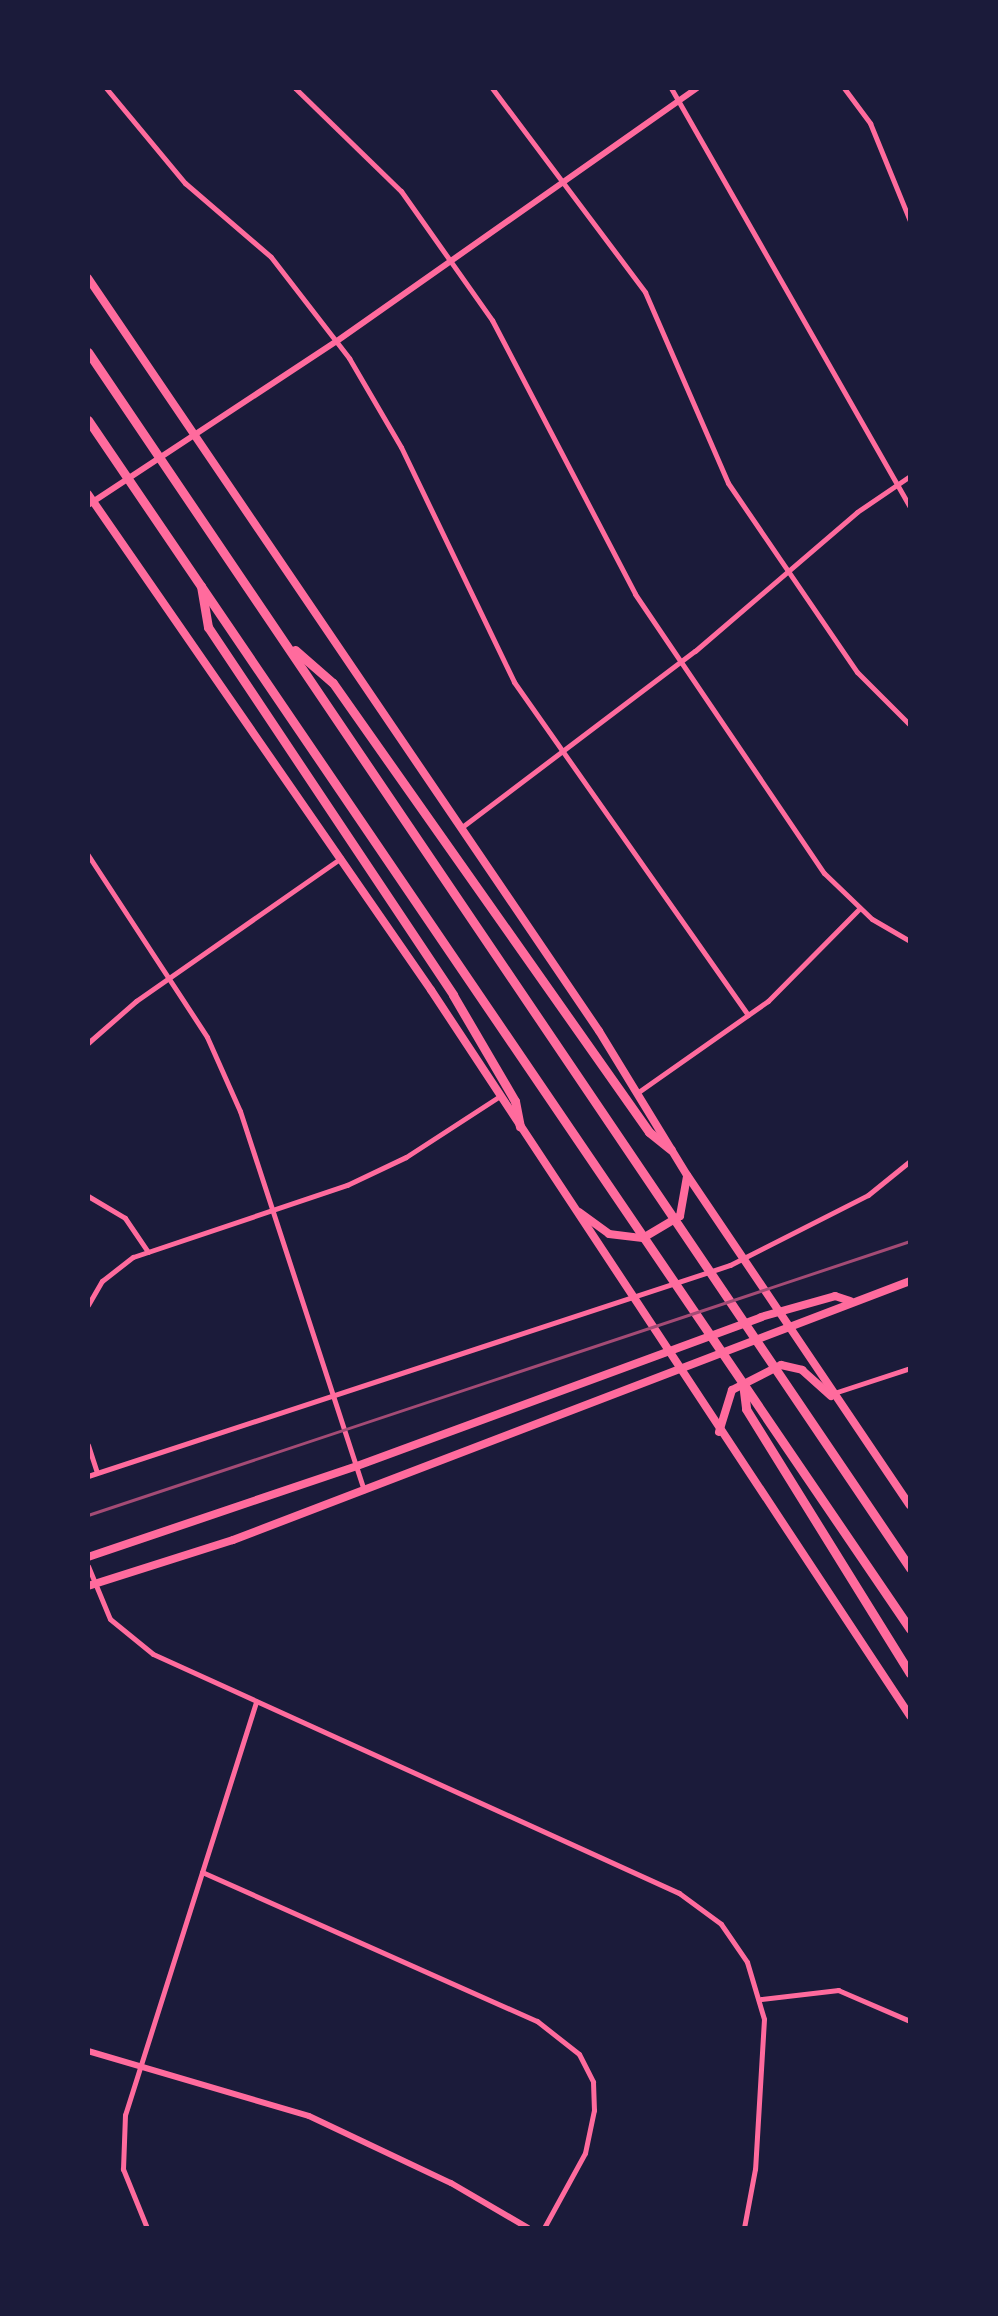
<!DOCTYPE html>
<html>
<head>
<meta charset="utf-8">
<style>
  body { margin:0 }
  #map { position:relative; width:998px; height:2316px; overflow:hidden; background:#1b1b3a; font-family:Commissioner,sans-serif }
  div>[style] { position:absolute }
  .minor>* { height:5px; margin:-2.5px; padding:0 2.5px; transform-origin:2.5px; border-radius:2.5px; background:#ff6b9d }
  .tertiary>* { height:6px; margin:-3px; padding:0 3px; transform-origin:3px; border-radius:3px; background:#ff6b9d }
  .secondary>* { height:8px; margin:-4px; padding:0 4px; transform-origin:4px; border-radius:4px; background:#ff6b9d }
  .motorway>* { height:9px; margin:-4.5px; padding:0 4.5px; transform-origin:4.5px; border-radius:4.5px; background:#ff6b9d }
  .rail>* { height:2.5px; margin:-1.25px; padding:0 1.25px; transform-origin:1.25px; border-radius:1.25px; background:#a44b75 }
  span { translate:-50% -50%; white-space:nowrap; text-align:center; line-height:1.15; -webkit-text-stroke:9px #1b1b3a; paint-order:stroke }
  .frame { position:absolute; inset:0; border:90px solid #1b1b3a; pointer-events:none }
</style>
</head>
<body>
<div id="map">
  <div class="minor">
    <div style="left:106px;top:88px;width:124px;rotate:50.3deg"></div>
    <div style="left:185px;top:183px;width:113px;rotate:40.7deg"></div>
    <div style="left:271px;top:257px;width:128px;rotate:52.3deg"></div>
    <div style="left:349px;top:358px;width:103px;rotate:59.7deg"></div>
    <div style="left:401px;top:447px;width:261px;rotate:64.3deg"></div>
    <div style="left:514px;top:682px;width:407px;rotate:54.9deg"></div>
    <div style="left:295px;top:88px;width:148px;rotate:44.2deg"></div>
    <div style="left:401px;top:191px;width:158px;rotate:54.8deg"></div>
    <div style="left:492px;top:320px;width:309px;rotate:62.4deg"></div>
    <div style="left:635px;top:594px;width:337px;rotate:55.9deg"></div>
    <div style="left:824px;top:873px;width:66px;rotate:43.8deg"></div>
    <div style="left:872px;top:919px;width:44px;rotate:30.1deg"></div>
    <div style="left:492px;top:88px;width:255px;rotate:53.1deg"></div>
    <div style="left:645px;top:292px;width:208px;rotate:66.5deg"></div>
    <div style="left:728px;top:483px;width:229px;rotate:55.7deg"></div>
    <div style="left:857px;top:672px;width:75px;rotate:45deg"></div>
    <div style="left:671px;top:88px;width:482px;rotate:60.3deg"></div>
    <div style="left:844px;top:88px;width:44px;rotate:53.4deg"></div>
    <div style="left:870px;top:123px;width:106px;rotate:67.8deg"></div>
    <div style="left:462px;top:827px;width:292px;rotate:-37.1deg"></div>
    <div style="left:695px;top:651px;width:213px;rotate:-40.6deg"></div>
    <div style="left:857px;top:512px;width:64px;rotate:-34.2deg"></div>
    <div style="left:88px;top:855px;width:217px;rotate:56.8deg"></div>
    <div style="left:207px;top:1037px;width:81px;rotate:66deg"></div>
    <div style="left:240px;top:1111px;width:399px;rotate:71.9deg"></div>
    <div style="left:88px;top:1043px;width:64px;rotate:-41.2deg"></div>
    <div style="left:136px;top:1001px;width:250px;rotate:-34.9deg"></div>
    <div style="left:637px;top:1093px;width:160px;rotate:-35.1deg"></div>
    <div style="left:768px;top:1001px;width:129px;rotate:-45.3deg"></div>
    <div style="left:88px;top:1196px;width:43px;rotate:30.7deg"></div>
    <div style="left:125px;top:1218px;width:41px;rotate:55.9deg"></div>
    <div style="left:88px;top:1305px;width:28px;rotate:-60deg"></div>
    <div style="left:102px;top:1281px;width:39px;rotate:-38deg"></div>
    <div style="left:133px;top:1257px;width:226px;rotate:-18.6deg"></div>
    <div style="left:347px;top:1185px;width:65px;rotate:-25.4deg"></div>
    <div style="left:406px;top:1157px;width:112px;rotate:-33deg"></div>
    <div style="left:834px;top:1393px;width:80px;rotate:-18.2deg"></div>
    <div style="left:88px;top:1445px;width:29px;rotate:72deg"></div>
    <div style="left:88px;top:1476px;width:676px;rotate:-18.19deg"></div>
    <div style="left:730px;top:1265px;width:155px;rotate:-26.9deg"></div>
    <div style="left:868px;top:1195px;width:54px;rotate:-39deg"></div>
    <div style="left:88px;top:1566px;width:57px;rotate:67.5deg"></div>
    <div style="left:110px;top:1619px;width:55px;rotate:39.1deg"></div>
    <div style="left:153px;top:1654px;width:578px;rotate:24.44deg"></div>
    <div style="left:679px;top:1893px;width:52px;rotate:36.4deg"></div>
    <div style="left:721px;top:1924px;width:46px;rotate:55.6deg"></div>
    <div style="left:747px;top:1962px;width:59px;rotate:73.4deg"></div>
    <div style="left:764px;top:2019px;width:150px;rotate:93.4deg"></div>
    <div style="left:755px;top:2169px;width:60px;rotate:100.6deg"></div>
    <div style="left:202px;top:1872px;width:367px;rotate:24deg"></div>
    <div style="left:537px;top:2021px;width:53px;rotate:38.2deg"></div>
    <div style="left:579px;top:2054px;width:31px;rotate:63deg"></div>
    <div style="left:593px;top:2082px;width:28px;rotate:88deg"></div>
    <div style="left:594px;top:2110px;width:44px;rotate:101.8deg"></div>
    <div style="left:585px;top:2153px;width:85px;rotate:118.7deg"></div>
    <div style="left:761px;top:1999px;width:78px;rotate:-6.7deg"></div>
    <div style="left:838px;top:1990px;width:78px;rotate:23.3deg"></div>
    <div style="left:147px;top:2228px;width:64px;rotate:-112.1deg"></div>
    <div style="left:123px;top:2169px;width:54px;rotate:-87.9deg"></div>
    <div style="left:125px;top:2115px;width:434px;rotate:-72.4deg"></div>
  </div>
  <div class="tertiary">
    <div style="left:88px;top:505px;width:298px;rotate:-33.4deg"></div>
    <div style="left:337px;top:341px;width:440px;rotate:-35.1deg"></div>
    <div style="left:88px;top:2051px;width:230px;rotate:16.4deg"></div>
    <div style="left:309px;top:2116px;width:157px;rotate:25.3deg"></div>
    <div style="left:451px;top:2183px;width:89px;rotate:30.3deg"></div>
  </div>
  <div class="secondary">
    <div style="left:88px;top:278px;width:910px;rotate:55.84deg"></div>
    <div style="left:599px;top:1031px;width:169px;rotate:58.6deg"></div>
    <div style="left:687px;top:1175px;width:398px;rotate:56deg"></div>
    <div style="left:88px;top:494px;width:603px;rotate:55.33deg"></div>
    <div style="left:431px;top:990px;width:870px;rotate:56.58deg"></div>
    <div style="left:579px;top:1212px;width:37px;rotate:36deg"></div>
    <div style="left:609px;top:1234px;width:34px;rotate:7deg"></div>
    <div style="left:643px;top:1238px;width:43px;rotate:-30.7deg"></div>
    <div style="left:680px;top:1216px;width:40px;rotate:-80deg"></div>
    <div style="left:719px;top:1432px;width:44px;rotate:-72.8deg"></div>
    <div style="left:732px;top:1390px;width:55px;rotate:-27deg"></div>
    <div style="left:781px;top:1365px;width:22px;rotate:13deg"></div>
    <div style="left:802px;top:1370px;width:39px;rotate:42deg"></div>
    <div style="left:88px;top:1557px;width:284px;rotate:-18.7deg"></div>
    <div style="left:357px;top:1466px;width:431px;rotate:-20.2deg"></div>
    <div style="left:761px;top:1317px;width:77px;rotate:-15.8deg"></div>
    <div style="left:835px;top:1296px;width:16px;rotate:18deg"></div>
    <div style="left:88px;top:1586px;width:152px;rotate:-17.6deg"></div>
    <div style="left:233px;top:1540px;width:725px;rotate:-20.94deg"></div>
  </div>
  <div class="motorway">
    <div style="left:88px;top:352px;width:1468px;rotate:55.94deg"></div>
    <div style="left:88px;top:420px;width:1462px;rotate:55.79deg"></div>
    <div style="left:201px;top:586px;width:42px;rotate:80.3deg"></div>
    <div style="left:208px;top:627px;width:442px;rotate:56.3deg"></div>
    <div style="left:453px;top:995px;width:123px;rotate:59.7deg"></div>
    <div style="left:515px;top:1101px;width:26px;rotate:79deg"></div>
    <div style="left:295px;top:650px;width:50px;rotate:41deg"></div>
    <div style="left:333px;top:683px;width:549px;rotate:54.86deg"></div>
    <div style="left:649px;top:1132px;width:28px;rotate:39deg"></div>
    <div style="left:743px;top:1383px;width:26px;rotate:83deg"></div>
    <div style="left:746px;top:1409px;width:311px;rotate:58.2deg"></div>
  </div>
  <div class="rail">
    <div style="left:88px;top:1515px;width:866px;rotate:-18.43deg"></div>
  </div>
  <div class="frame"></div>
</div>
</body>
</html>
